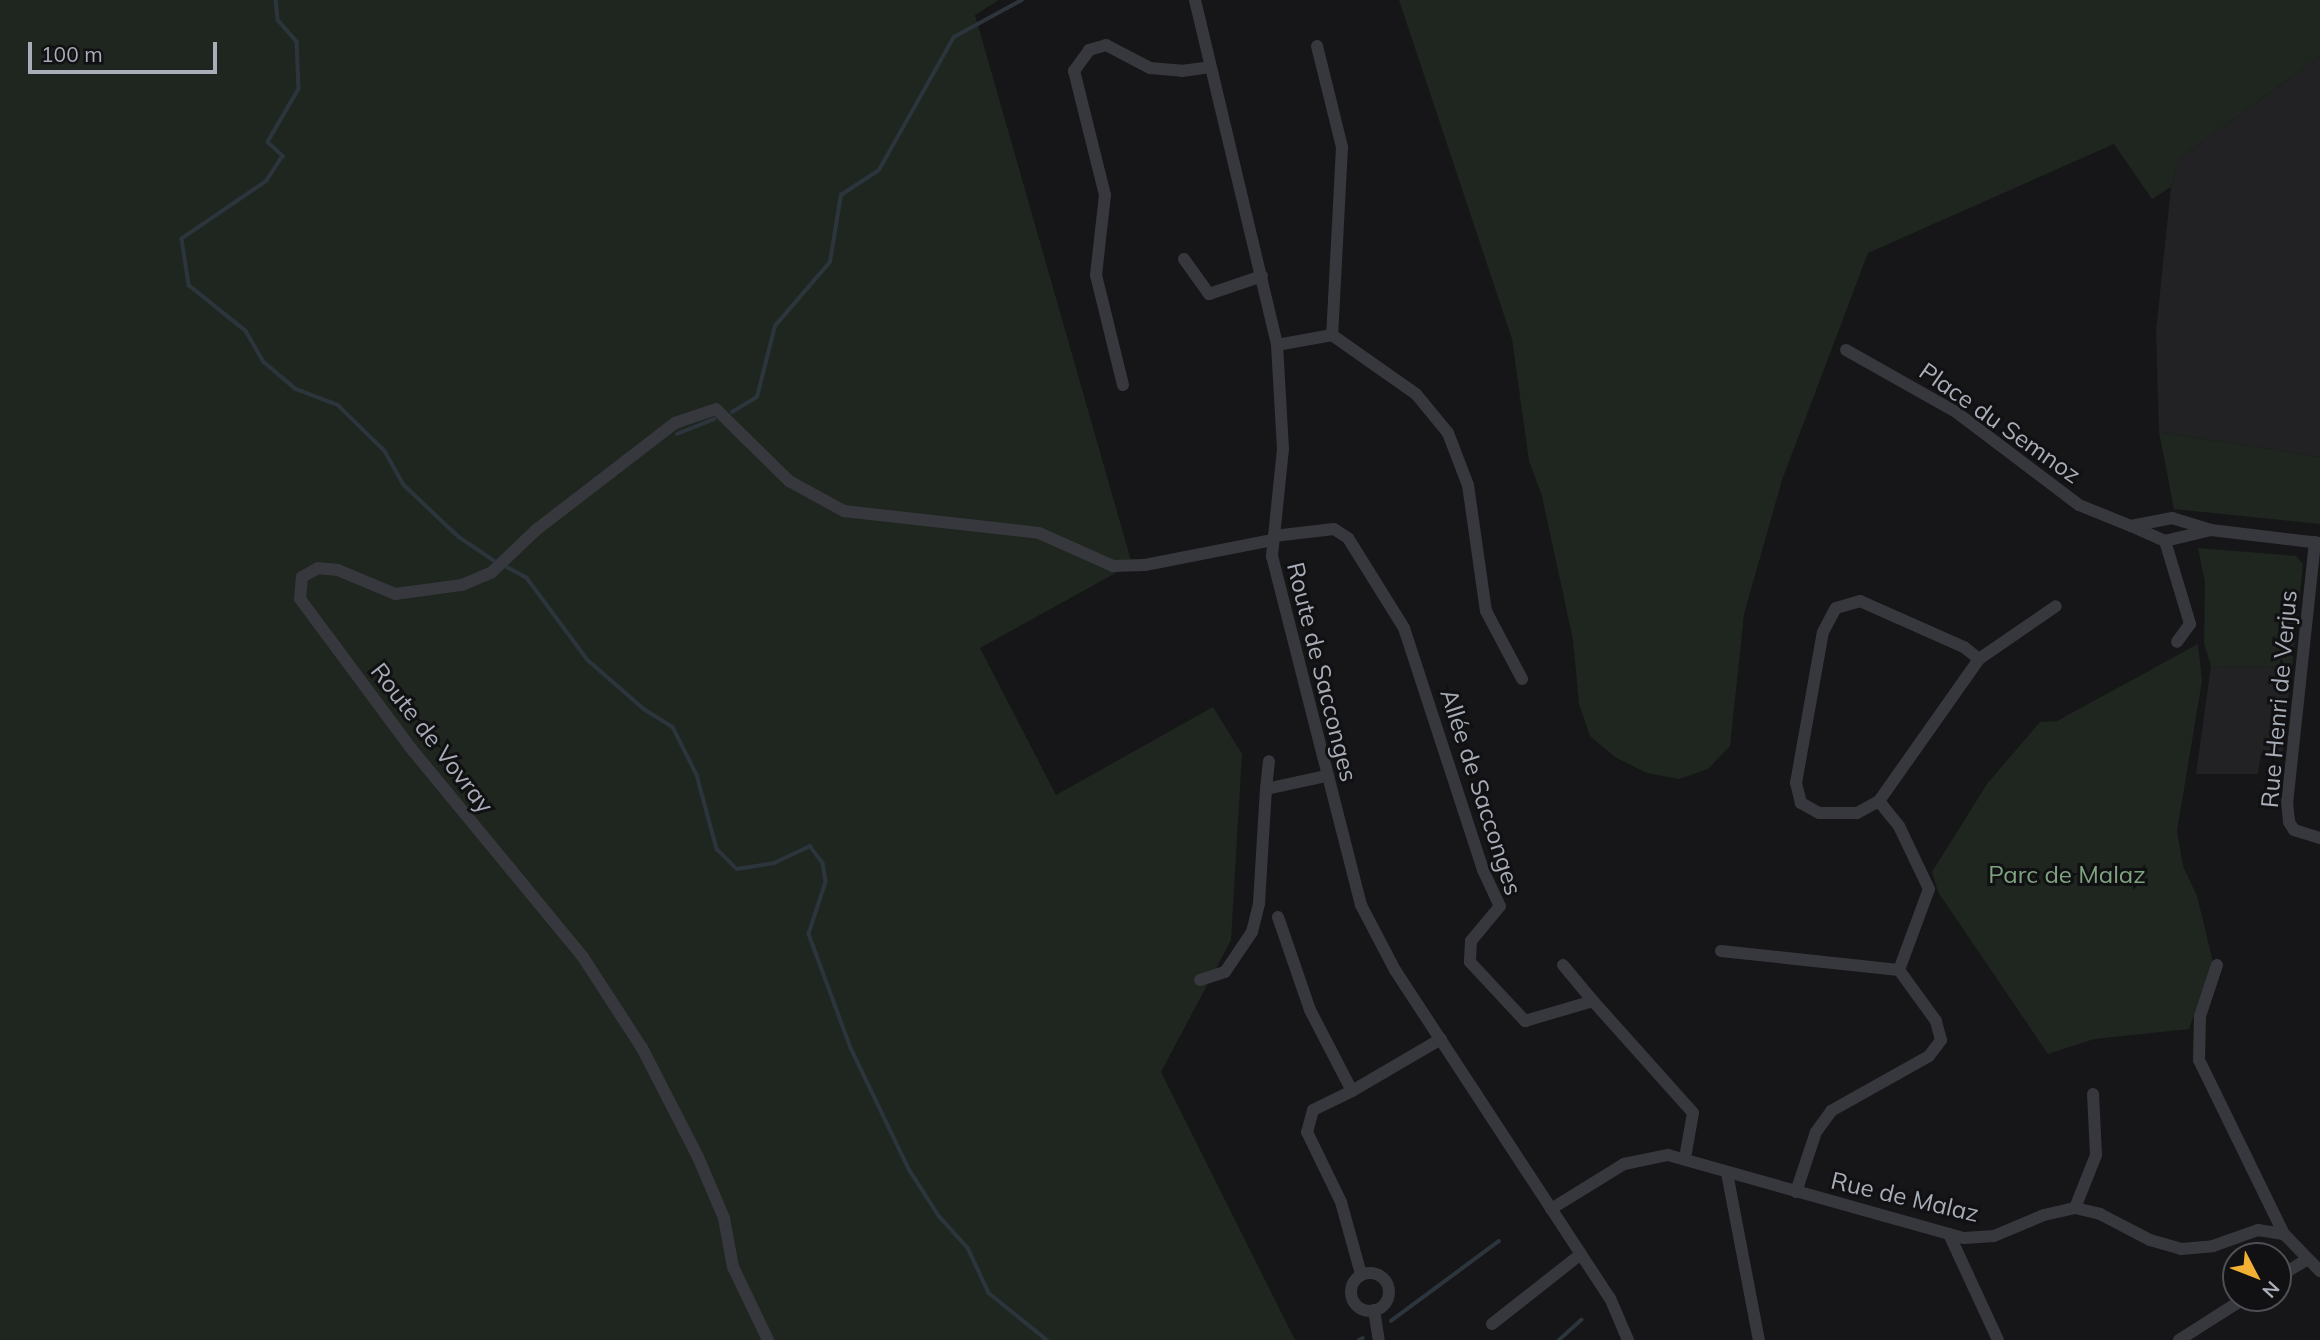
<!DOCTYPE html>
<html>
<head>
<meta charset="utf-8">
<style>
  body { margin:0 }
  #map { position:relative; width:2320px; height:1340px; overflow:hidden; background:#161618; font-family:Mulish,sans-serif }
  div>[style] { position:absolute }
  .built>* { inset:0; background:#222225 }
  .green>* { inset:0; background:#1e261f }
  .stream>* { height:3.5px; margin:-1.75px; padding:0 1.75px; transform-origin:1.75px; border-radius:1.75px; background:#2c353c }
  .minor>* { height:12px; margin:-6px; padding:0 6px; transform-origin:6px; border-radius:6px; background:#37383d }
  .minor>.ring { margin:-6px; padding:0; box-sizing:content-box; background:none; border:12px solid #37383d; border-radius:50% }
  span { translate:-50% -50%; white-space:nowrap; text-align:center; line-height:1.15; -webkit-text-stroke:6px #111113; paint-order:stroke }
  .street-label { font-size:24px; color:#a8adb8 }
  .park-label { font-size:24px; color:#7fa381 }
  .north { position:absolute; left:2222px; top:1242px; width:70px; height:70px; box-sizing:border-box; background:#111113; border:2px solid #4d4f55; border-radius:50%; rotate:132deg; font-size:19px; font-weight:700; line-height:28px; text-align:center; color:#a8adb8 }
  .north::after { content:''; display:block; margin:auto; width:24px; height:32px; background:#f2b134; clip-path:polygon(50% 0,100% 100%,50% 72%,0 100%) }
  .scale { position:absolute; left:28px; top:42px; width:189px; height:32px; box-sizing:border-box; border:4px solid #a8adb8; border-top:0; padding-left:9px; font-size:21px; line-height:24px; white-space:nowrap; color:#a8adb8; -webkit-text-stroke:5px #111113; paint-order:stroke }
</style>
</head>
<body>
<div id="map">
  <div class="built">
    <div style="clip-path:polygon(2320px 56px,2320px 457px,2159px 432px,2156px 331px,2171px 187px,2180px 158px)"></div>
    <div style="clip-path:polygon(2211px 666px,2292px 667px,2282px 755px,2261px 753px,2258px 774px,2196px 774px)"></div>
  </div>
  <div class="green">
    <div style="clip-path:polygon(0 0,999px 0,975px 15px,1132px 564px,980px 648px,1056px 795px,1213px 707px,1242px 754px,1231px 940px,1161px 1072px,1295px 1340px,0 1340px)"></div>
    <div style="clip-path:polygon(1399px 0,2320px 0,2320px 56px,2180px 158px,2171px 187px,2152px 199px,2114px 144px,1868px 253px,1782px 480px,1744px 614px,1730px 746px,1708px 769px,1679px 779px,1647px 773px,1615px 757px,1590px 736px,1579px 704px,1573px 640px,1542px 496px,1529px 461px,1512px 339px)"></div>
    <div style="clip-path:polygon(2159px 432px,2320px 457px,2320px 524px,2174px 509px)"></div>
    <div style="clip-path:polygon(2198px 548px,2296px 556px,2303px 564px,2292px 667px,2211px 666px,2204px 643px,2205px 583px)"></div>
    <div style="clip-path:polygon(2198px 644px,2202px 681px,2177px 831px,2183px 866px,2197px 896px,2213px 962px,2189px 1029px,2094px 1039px,2048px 1054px,1938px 892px,1932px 872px,1987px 784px,2040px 722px,2057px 721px)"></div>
  </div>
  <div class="stream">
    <div style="left:276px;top:0;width:20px;rotate:84deg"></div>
    <div style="left:278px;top:20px;width:29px;rotate:49deg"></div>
    <div style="left:297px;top:42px;width:47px;rotate:87.6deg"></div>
    <div style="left:299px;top:89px;width:61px;rotate:120.3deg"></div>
    <div style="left:268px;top:142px;width:21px;rotate:43deg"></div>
    <div style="left:283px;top:156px;width:30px;rotate:123deg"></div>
    <div style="left:267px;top:181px;width:103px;rotate:145.7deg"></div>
    <div style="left:182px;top:239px;width:47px;rotate:81.3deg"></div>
    <div style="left:189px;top:285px;width:73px;rotate:38.9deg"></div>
    <div style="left:246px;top:331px;width:36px;rotate:60deg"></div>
    <div style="left:264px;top:362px;width:42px;rotate:40.2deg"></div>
    <div style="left:296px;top:389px;width:45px;rotate:20.9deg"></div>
    <div style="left:338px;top:405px;width:66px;rotate:44.4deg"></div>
    <div style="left:385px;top:451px;width:38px;rotate:61deg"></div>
    <div style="left:403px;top:484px;width:77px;rotate:43.4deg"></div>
    <div style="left:459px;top:537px;width:45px;rotate:34deg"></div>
    <div style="left:732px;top:412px;width:29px;rotate:-31deg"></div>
    <div style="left:757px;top:397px;width:73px;rotate:-75.8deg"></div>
    <div style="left:775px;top:326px;width:84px;rotate:-49.3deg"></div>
    <div style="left:830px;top:262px;width:68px;rotate:-80.7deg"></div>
    <div style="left:841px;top:195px;width:45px;rotate:-33.3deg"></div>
    <div style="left:879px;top:170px;width:153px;rotate:-60.6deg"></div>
    <div style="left:954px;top:37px;width:77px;rotate:-28.6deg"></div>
    <div style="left:677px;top:434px;width:40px;rotate:-22deg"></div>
    <div style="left:503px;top:565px;width:27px;rotate:28deg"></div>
    <div style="left:527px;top:578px;width:102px;rotate:53.4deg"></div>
    <div style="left:588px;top:660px;width:74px;rotate:41.2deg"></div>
    <div style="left:644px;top:709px;width:34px;rotate:32deg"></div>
    <div style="left:673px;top:727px;width:54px;rotate:63.4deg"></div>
    <div style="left:697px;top:775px;width:77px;rotate:74.9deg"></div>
    <div style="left:717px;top:849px;width:28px;rotate:45deg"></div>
    <div style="left:737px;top:869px;width:37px;rotate:-9deg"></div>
    <div style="left:774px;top:863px;width:40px;rotate:-25deg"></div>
    <div style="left:810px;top:846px;width:21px;rotate:53deg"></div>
    <div style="left:823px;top:863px;width:19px;rotate:81deg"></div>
    <div style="left:826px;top:882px;width:55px;rotate:108.1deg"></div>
    <div style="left:809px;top:934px;width:121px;rotate:69.8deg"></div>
    <div style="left:851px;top:1048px;width:134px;rotate:64.4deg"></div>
    <div style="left:909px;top:1169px;width:56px;rotate:57.4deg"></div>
    <div style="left:939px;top:1216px;width:43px;rotate:47.8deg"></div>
    <div style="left:968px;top:1248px;width:50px;rotate:65deg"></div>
    <div style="left:989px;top:1293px;width:75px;rotate:39deg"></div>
    <div style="left:1391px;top:1321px;width:134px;rotate:-36.5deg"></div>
    <div style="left:1359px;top:1340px;width:4px;rotate:-27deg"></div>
    <div style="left:1559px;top:1340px;width:30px;rotate:-42deg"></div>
  </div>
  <div class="minor">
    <div style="left:1195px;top:0;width:355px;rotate:76.6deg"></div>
    <div style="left:1277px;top:345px;width:104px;rotate:86.7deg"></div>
    <div style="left:1283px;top:449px;width:108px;rotate:95.9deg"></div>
    <div style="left:1272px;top:556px;width:360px;rotate:75.7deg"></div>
    <div style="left:1361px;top:905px;width:73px;rotate:62.4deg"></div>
    <div style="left:1395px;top:970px;width:392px;rotate:56.8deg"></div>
    <div style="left:1610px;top:1298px;width:46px;rotate:66.8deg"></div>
    <div style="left:1317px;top:46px;width:104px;rotate:76.1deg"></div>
    <div style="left:1342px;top:147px;width:188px;rotate:93deg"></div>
    <div style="left:1184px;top:259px;width:43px;rotate:54.5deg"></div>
    <div style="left:1209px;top:294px;width:56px;rotate:-18.8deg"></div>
    <div style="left:1277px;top:345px;width:56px;rotate:-10.3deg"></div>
    <div style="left:1332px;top:335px;width:103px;rotate:35.1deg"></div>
    <div style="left:1416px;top:394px;width:50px;rotate:50.6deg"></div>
    <div style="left:1448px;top:433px;width:56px;rotate:69deg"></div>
    <div style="left:1468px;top:485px;width:127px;rotate:81.9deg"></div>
    <div style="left:1486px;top:611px;width:77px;rotate:62.1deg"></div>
    <div style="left:1846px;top:350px;width:126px;rotate:29.4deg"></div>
    <div style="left:1956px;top:412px;width:154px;rotate:37.1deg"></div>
    <div style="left:2079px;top:505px;width:56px;rotate:22deg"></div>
    <div style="left:1123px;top:385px;width:113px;rotate:-103.8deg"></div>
    <div style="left:1096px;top:275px;width:81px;rotate:-83.6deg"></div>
    <div style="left:1105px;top:195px;width:128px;rotate:-104deg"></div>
    <div style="left:1074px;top:71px;width:26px;rotate:-54deg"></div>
    <div style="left:1089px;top:50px;width:18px;rotate:-16deg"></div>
    <div style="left:1106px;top:45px;width:50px;rotate:27.6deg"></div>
    <div style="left:1150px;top:68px;width:32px;rotate:5deg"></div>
    <div style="left:1182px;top:71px;width:28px;rotate:-8deg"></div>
    <div style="left:2211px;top:530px;width:47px;rotate:166.6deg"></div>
    <div style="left:2165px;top:541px;width:37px;rotate:-156deg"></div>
    <div style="left:2131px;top:526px;width:42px;rotate:-11deg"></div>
    <div style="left:2172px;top:518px;width:41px;rotate:17.1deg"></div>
    <div style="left:2211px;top:530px;width:110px;rotate:6.8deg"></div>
    <div style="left:1274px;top:536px;width:60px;rotate:-6.7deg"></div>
    <div style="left:1334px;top:529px;width:17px;rotate:33deg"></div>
    <div style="left:1348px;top:538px;width:106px;rotate:58.1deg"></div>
    <div style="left:1404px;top:628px;width:255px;rotate:71.9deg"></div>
    <div style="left:1483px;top:870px;width:40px;rotate:65deg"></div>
    <div style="left:1500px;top:906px;width:45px;rotate:129.6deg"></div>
    <div style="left:1471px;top:941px;width:21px;rotate:93deg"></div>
    <div style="left:1470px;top:962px;width:81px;rotate:47deg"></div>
    <div style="left:1525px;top:1021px;width:71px;rotate:-16.4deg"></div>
    <div style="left:1593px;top:1001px;width:150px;rotate:48.2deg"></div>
    <div style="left:1693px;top:1113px;width:46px;rotate:100.1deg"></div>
    <div style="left:2165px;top:541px;width:87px;rotate:73.2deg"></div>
    <div style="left:2190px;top:624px;width:22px;rotate:126deg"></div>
    <div style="left:2315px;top:542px;width:262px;rotate:96.1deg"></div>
    <div style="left:2287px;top:802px;width:20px;rotate:84deg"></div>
    <div style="left:2289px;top:822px;width:9px;rotate:58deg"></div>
    <div style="left:2294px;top:830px;width:27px;rotate:17deg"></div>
    <div style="left:1266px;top:789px;width:28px;rotate:-84deg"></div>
    <div style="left:1879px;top:801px;width:25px;rotate:151deg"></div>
    <div style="left:1857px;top:813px;width:38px;rotate:180deg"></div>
    <div style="left:1819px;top:813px;width:21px;rotate:-151deg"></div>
    <div style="left:1801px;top:803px;width:21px;rotate:-104deg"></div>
    <div style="left:1796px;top:783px;width:153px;rotate:-79.9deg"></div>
    <div style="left:1823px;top:632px;width:27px;rotate:-62deg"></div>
    <div style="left:1836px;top:608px;width:25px;rotate:-16deg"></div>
    <div style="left:1860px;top:601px;width:114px;rotate:23.9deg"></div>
    <div style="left:1964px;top:647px;width:19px;rotate:39deg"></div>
    <div style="left:1278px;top:917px;width:98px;rotate:71deg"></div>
    <div style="left:1310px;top:1010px;width:91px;rotate:62.6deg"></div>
    <div style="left:1352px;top:1091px;width:103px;rotate:-30.3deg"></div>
    <div style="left:1721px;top:951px;width:179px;rotate:6.1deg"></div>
    <div style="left:1563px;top:965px;width:47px;rotate:50.2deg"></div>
    <div style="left:2217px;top:965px;width:54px;rotate:108.4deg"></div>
    <div style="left:2200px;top:1016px;width:44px;rotate:91.3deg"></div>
    <div style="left:2199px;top:1060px;width:194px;rotate:64deg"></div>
    <div style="left:2284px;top:1234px;width:52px;rotate:45.8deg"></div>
    <div style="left:1899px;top:970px;width:86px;rotate:-69.7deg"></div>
    <div style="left:1929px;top:889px;width:70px;rotate:-115.5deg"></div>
    <div style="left:1899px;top:826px;width:32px;rotate:-129deg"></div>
    <div style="left:1879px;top:801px;width:174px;rotate:-54.8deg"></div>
    <div style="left:1979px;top:659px;width:93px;rotate:-34.5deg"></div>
    <div style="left:1200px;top:980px;width:26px;rotate:-18deg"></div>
    <div style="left:1225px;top:972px;width:48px;rotate:-56deg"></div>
    <div style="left:1252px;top:932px;width:30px;rotate:-76deg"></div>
    <div style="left:1259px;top:903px;width:114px;rotate:-86.5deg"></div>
    <div style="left:1266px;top:789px;width:61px;rotate:-12.2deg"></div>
    <div style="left:1352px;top:1091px;width:43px;rotate:154deg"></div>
    <div style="left:1313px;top:1110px;width:23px;rotate:105deg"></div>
    <div style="left:1307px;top:1132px;width:78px;rotate:64.1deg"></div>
    <div style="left:1341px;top:1202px;width:75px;rotate:74.5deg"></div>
    <div style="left:1727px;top:1173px;width:170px;rotate:79.2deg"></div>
    <div style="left:1796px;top:1192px;width:63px;rotate:-71.6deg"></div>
    <div style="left:1816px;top:1132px;width:26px;rotate:-54deg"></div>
    <div style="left:1831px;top:1111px;width:112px;rotate:-29.3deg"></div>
    <div style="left:1929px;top:1056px;width:20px;rotate:-53deg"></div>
    <div style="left:1941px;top:1040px;width:20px;rotate:-105deg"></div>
    <div style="left:1936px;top:1021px;width:63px;rotate:-126deg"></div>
    <div style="left:2075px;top:1208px;width:57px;rotate:-68.4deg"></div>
    <div style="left:2096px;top:1155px;width:61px;rotate:-92.8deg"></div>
    <div style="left:1551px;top:1209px;width:86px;rotate:-31.7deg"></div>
    <div style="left:1624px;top:1164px;width:45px;rotate:-11.6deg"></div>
    <div style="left:1668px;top:1155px;width:307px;rotate:15.7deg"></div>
    <div style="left:1964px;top:1238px;width:30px;rotate:-4deg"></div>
    <div style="left:1994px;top:1236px;width:54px;rotate:-22.8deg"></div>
    <div style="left:2044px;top:1215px;width:32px;rotate:-13deg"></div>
    <div style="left:2075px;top:1208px;width:26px;rotate:13deg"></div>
    <div style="left:2100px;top:1214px;width:56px;rotate:27.5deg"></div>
    <div style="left:2150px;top:1240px;width:32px;rotate:16deg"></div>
    <div style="left:2181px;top:1249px;width:32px;rotate:-5deg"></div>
    <div style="left:2213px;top:1246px;width:48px;rotate:-19.6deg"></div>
    <div style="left:2258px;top:1230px;width:26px;rotate:9deg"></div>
    <div style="left:1949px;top:1234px;width:117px;rotate:65.2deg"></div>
    <div class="ring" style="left:1351px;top:1273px;width:26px;height:26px"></div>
    <div style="left:2278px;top:1277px;width:33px;rotate:-31deg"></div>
    <div style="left:1374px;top:1310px;width:30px;rotate:81deg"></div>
    <div style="left:1492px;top:1324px;width:113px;rotate:-38.2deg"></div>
    <div style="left:768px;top:1340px;width:81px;rotate:-115.6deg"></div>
    <div style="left:733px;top:1267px;width:50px;rotate:-100.4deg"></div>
    <div style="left:724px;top:1218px;width:66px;rotate:-113.1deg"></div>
    <div style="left:698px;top:1157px;width:123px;rotate:-117.2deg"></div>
    <div style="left:642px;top:1048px;width:108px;rotate:-123deg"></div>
    <div style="left:583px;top:957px;width:267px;rotate:-129.5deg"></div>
    <div style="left:413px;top:751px;width:189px;rotate:-126.6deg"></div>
    <div style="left:300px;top:599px;width:22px;rotate:-85deg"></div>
    <div style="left:302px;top:577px;width:18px;rotate:-29deg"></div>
    <div style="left:318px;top:568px;width:20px;rotate:6deg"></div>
    <div style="left:338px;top:570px;width:62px;rotate:22.8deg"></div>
    <div style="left:395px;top:594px;width:68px;rotate:-7.7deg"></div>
    <div style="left:462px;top:585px;width:33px;rotate:-23deg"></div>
    <div style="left:492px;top:572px;width:61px;rotate:-43.7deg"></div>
    <div style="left:536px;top:530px;width:175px;rotate:-37.6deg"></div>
    <div style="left:675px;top:423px;width:43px;rotate:-18.9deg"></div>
    <div style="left:716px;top:409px;width:103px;rotate:44.6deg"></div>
    <div style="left:789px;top:481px;width:63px;rotate:28.6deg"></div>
    <div style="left:844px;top:511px;width:196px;rotate:6.4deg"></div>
    <div style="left:1039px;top:533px;width:81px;rotate:24deg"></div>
    <div style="left:1113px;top:566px;width:32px;rotate:-2deg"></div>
    <div style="left:1145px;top:565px;width:130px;rotate:-11.1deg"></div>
    <div style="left:2179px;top:1340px;width:78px;rotate:-32.5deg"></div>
  </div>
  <div class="street-label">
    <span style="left:2000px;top:423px;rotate:35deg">Place du Semnoz</span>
    <span style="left:1322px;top:672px;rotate:76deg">Route de Sacconges</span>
    <span style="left:2279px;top:699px;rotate:-85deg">Rue Henri de Verjus</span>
    <span style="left:432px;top:738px;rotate:52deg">Route de Vovray</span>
    <span style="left:1481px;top:792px;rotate:72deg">Allée de Sacconges</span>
    <span style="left:1905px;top:1197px;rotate:13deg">Rue de Malaz</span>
  </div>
  <div class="park-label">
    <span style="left:2067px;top:875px">Parc de Malaz</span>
  </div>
  <div class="north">N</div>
  <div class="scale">100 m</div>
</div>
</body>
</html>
